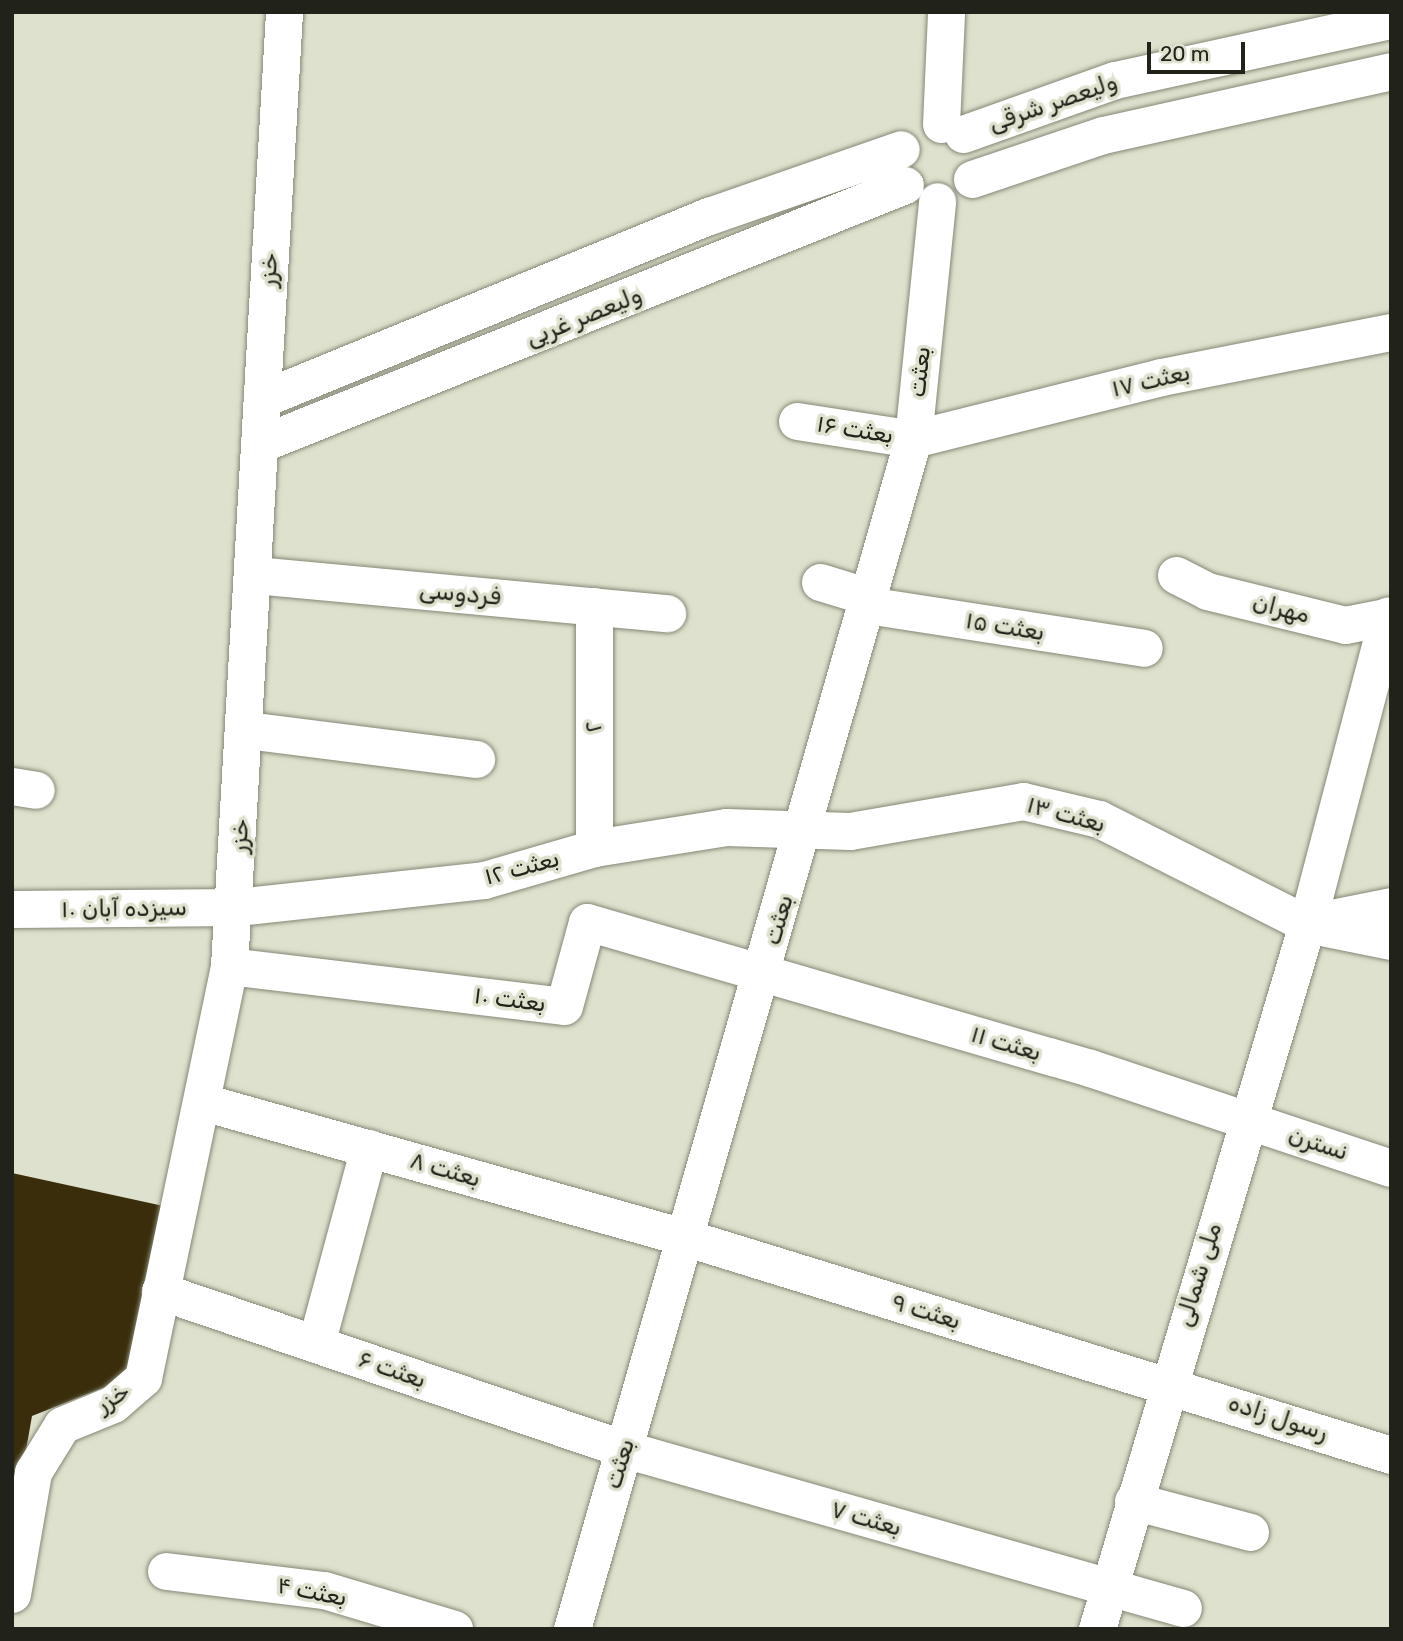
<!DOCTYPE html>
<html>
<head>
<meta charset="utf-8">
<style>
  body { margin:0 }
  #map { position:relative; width:1403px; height:1641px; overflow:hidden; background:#dde1cd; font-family:Rubik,"Noto Sans Arabic",sans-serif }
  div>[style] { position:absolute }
  .building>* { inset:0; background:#392d0b }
  .roads { filter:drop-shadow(0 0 2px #858876) drop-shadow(0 0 2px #858876) }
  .minor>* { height:37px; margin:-18.5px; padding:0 18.5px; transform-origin:18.5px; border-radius:18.5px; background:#fff }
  span { translate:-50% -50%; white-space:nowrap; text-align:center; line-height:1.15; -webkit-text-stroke:7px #dde1cd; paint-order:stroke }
  .street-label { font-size:24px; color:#21231b }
  .frame { position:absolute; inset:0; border:14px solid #21231b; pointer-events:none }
  .scale { position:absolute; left:1147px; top:42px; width:98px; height:32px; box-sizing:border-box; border:4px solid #21231b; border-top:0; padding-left:9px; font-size:21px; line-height:24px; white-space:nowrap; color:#21231b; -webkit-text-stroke:5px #dde1cd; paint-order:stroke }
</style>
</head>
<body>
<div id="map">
  <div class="building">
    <div style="clip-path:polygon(12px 1173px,168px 1207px,135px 1375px,32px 1416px,14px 1519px)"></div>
  </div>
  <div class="roads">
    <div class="minor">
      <div style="left:941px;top:124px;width:112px;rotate:-87.4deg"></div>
      <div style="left:963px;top:134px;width:161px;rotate:-19.6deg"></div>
      <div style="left:1115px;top:80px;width:282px;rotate:-12.3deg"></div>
      <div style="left:972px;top:179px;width:138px;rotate:-18.6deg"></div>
      <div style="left:1103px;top:135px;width:295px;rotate:-12.5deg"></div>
      <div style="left:262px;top:399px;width:483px;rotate:-22.3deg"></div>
      <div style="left:709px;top:216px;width:203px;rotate:-19.2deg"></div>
      <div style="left:797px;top:421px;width:117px;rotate:8.8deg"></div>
      <div style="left:913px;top:439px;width:256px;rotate:-14deg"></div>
      <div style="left:1161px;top:377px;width:234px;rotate:-11.1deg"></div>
      <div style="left:260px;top:444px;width:695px;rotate:-21.88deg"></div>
      <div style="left:254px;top:575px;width:415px;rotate:5.3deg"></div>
      <div style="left:1176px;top:575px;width:35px;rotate:27deg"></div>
      <div style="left:1207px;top:591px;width:142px;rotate:13.8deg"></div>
      <div style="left:1345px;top:625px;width:47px;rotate:-11.1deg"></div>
      <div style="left:820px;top:582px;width:51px;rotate:17deg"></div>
      <div style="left:867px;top:605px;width:280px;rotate:8.8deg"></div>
      <div style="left:594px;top:606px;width:242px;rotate:90deg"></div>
      <div style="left:246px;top:730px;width:232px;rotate:7.2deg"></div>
      <div style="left:12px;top:786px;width:24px;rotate:9deg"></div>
      <div style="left:12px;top:909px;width:225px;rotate:-0.5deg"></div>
      <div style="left:237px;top:907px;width:248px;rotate:-6.2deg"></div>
      <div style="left:484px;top:880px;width:115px;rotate:-16.2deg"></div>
      <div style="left:594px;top:848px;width:134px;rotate:-9deg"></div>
      <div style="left:726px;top:827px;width:124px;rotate:1.8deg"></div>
      <div style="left:850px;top:831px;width:176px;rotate:-9.8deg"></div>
      <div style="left:1023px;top:801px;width:78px;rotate:13.3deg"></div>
      <div style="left:1099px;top:819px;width:233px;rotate:26.8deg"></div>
      <div style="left:1307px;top:924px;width:86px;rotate:11.4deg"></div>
      <div style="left:1322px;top:920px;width:70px;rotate:-11.5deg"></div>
      <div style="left:229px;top:966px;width:337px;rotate:6.8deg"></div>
      <div style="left:564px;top:1006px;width:87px;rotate:-74.7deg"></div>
      <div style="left:587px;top:922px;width:524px;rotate:16.19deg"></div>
      <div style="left:1090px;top:1068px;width:317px;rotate:18.4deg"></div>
      <div style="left:203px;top:1102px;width:503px;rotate:15.69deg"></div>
      <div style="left:687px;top:1238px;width:737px;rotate:17.13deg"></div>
      <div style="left:160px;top:1291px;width:490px;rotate:18.8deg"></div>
      <div style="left:624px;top:1449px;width:581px;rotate:15.88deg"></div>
      <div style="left:316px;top:1344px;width:203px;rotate:-74.9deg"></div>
      <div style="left:1133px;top:1501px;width:121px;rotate:14.8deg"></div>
      <div style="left:166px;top:1571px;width:159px;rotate:6.9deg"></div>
      <div style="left:324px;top:1590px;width:136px;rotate:16.7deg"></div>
      <div style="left:12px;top:1594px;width:124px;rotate:-80.2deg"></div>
      <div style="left:33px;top:1472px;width:55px;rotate:-58.3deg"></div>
      <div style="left:62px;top:1425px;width:55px;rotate:-22.4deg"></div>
      <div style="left:113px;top:1404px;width:40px;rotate:-41deg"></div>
      <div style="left:143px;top:1378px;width:421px;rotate:-78.2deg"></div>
      <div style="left:229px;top:966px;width:956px;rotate:-86.7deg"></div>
      <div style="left:572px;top:1629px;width:1238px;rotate:-74.01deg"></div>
      <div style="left:913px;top:439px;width:239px;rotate:-84.2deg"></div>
      <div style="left:1097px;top:1629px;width:736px;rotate:-73.41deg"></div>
      <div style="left:1307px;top:924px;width:319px;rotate:-75.3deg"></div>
    </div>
  </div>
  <div class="street-label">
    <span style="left:1053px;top:103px;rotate:-19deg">ولیعصر شرقی</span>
    <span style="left:269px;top:270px;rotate:-87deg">خزر</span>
    <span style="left:584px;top:317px;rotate:-22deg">ولیعصر غربی</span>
    <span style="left:920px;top:372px;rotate:-84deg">بعثت</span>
    <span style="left:1151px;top:381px;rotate:-13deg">بعثت ۱۷</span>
    <span style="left:855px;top:430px;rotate:9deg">بعثت ۱۶</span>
    <span style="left:460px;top:594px;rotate:5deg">فردوسی</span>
    <span style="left:1281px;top:609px;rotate:14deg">مهران</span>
    <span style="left:1005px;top:627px;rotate:9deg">بعثت ۱۵</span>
    <span style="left:594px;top:727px;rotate:-90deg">۲</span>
    <span style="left:1066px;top:815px;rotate:15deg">بعثت ۱۳</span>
    <span style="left:240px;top:836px;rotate:-87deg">خزر</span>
    <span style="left:522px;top:868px;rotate:-15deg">بعثت ۱۲</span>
    <span style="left:124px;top:909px;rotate:-1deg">سیزده آبان ‍۱۰</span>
    <span style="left:779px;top:920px;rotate:-74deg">بعثت</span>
    <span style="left:510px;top:1000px;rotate:7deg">بعثت ۱۰</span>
    <span style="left:1006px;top:1044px;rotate:16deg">بعثت ۱۱</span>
    <span style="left:1318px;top:1144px;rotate:18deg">نسترن</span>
    <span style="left:445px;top:1170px;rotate:16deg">بعثت ۸</span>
    <span style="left:1199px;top:1275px;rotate:-73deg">ملی شمالی</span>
    <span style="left:926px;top:1312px;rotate:17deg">بعثت ۹</span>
    <span style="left:392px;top:1370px;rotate:19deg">بعثت ۶</span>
    <span style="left:113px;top:1398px;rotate:-32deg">خزر</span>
    <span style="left:1278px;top:1418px;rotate:18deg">رسول زاده</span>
    <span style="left:620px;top:1464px;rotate:-73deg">بعثت</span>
    <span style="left:866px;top:1519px;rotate:16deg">بعثت ۷</span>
    <span style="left:312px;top:1592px;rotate:11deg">بعثت ۴</span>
  </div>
  <div class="frame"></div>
  <div class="scale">20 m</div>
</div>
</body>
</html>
